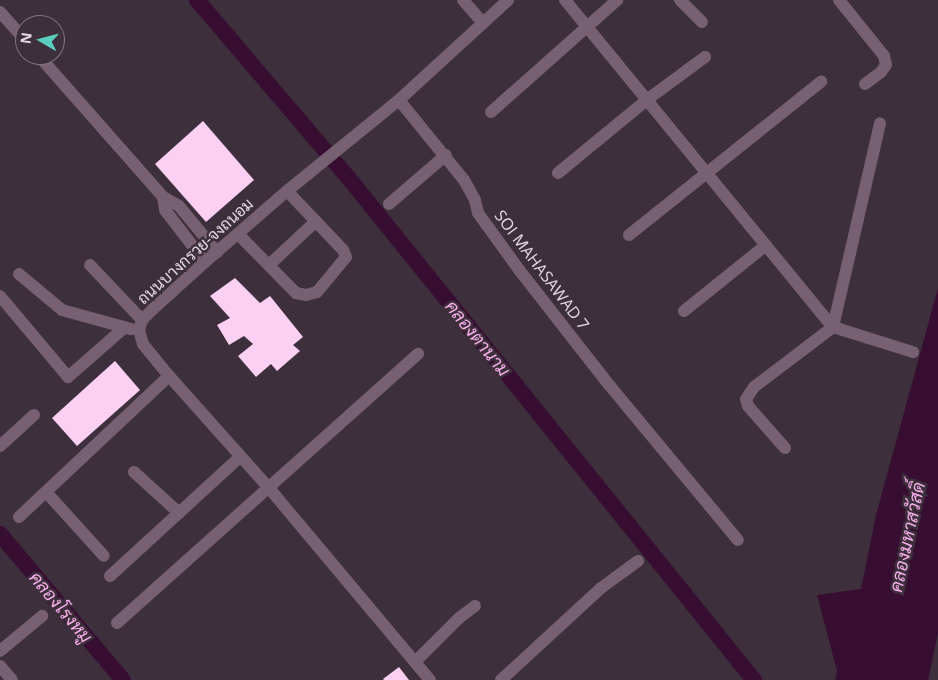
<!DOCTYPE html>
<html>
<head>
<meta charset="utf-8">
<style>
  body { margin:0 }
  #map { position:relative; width:938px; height:680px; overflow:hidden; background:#3d2f3b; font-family:"Open Sans",Sarabun,sans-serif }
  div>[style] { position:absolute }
  .water>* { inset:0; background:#370e32 }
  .canal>* { height:16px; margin:-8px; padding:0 8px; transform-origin:8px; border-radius:8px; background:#370e32 }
  .building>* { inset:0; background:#fcd0f3 }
  .minor>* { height:12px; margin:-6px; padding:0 6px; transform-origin:6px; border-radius:6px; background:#766071 }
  span { translate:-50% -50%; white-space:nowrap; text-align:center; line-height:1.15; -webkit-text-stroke:5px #3d2f3b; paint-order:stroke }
  .street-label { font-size:16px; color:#e4dbe2 }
  .water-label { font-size:18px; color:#f8afeb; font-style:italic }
  .north { position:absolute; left:15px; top:15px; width:50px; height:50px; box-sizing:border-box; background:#3d2f3b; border:1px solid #80747e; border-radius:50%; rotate:278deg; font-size:14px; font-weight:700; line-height:20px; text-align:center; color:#e4dbe2 }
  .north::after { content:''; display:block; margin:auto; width:18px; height:22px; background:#59cebe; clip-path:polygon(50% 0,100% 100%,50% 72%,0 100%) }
</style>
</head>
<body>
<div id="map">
  <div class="water">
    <div style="clip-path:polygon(938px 288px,938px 633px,928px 680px,835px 680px,837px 671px,817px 595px,861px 589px,876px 515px)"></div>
  </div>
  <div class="canal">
    <div style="left:197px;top:0;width:231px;rotate:49.6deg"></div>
    <div style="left:347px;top:176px;width:648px;rotate:51.08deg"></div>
    <div style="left:0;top:534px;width:191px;rotate:49.9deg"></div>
  </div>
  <div class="building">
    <div style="clip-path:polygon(203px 121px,254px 180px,206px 222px,155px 164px)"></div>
    <div style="clip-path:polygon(235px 278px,260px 303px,270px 296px,303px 337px,293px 345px,300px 351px,277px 371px,271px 364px,256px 377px,238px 356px,253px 344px,244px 336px,229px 345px,217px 325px,230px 318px,210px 296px)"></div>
    <div style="clip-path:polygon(115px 361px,140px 390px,77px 446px,52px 418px)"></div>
    <div style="clip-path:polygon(399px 667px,409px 680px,384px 680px,383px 679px)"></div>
  </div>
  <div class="minor">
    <div style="left:463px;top:0;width:30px;rotate:49deg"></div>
    <div style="left:565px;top:0;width:423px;rotate:50.7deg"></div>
    <div style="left:833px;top:327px;width:84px;rotate:17.4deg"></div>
    <div style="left:680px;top:0;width:31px;rotate:45deg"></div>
    <div style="left:839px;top:0;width:72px;rotate:51.2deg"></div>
    <div style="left:884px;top:56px;width:9px;rotate:77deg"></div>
    <div style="left:886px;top:65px;width:9px;rotate:126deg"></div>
    <div style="left:881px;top:72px;width:20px;rotate:143deg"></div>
    <div style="left:0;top:12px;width:38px;rotate:48deg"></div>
    <div style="left:38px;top:55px;width:189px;rotate:48.6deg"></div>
    <div style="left:163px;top:197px;width:18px;rotate:29deg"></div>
    <div style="left:179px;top:206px;width:60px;rotate:50.4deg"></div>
    <div style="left:399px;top:100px;width:103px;rotate:50.9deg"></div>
    <div style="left:464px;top:180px;width:23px;rotate:61deg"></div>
    <div style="left:475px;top:200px;width:13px;rotate:77deg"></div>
    <div style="left:478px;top:213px;width:72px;rotate:54.1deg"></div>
    <div style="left:520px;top:271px;width:146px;rotate:52deg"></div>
    <div style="left:610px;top:386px;width:200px;rotate:50.3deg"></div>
    <div style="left:491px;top:112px;width:169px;rotate:-41.6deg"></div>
    <div style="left:558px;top:173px;width:117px;rotate:-39.4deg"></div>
    <div style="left:648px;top:99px;width:71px;rotate:-36.4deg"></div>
    <div style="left:163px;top:197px;width:13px;rotate:81deg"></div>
    <div style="left:165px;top:210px;width:66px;rotate:52.4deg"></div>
    <div style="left:389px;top:204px;width:75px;rotate:-40.7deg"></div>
    <div style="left:238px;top:234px;width:83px;rotate:45.5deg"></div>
    <div style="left:296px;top:293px;width:10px;rotate:11deg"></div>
    <div style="left:306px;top:295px;width:11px;rotate:-15deg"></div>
    <div style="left:317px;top:292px;width:45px;rotate:-50.4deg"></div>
    <div style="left:346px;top:257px;width:8px;rotate:-113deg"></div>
    <div style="left:343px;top:250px;width:81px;rotate:-133.5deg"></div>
    <div style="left:629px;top:235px;width:246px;rotate:-38.6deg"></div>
    <div style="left:90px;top:265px;width:76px;rotate:46.6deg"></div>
    <div style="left:269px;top:265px;width:64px;rotate:-43.1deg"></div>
    <div style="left:19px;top:274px;width:56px;rotate:39.9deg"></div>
    <div style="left:62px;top:310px;width:72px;rotate:15.4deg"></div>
    <div style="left:0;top:296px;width:106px;rotate:50deg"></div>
    <div style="left:68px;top:377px;width:74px;rotate:-41.2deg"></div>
    <div style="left:684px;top:311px;width:105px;rotate:-38.8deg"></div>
    <div style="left:0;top:446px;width:46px;rotate:-42.4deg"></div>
    <div style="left:785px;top:448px;width:56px;rotate:-131.4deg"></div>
    <div style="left:748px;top:406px;width:7px;rotate:-106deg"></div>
    <div style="left:746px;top:399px;width:14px;rotate:-56deg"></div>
    <div style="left:754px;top:387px;width:99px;rotate:-37.2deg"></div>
    <div style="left:833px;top:327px;width:209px;rotate:-77deg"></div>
    <div style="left:134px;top:472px;width:61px;rotate:42.3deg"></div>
    <div style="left:46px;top:492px;width:86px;rotate:47.8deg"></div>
    <div style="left:19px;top:517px;width:206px;rotate:-43.2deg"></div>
    <div style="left:110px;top:576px;width:176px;rotate:-42.5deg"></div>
    <div style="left:117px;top:623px;width:404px;rotate:-41.8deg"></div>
    <div style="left:0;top:651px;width:55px;rotate:-39.8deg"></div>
    <div style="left:415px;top:662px;width:62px;rotate:-45deg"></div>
    <div style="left:459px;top:618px;width:20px;rotate:-37deg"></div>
    <div style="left:0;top:666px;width:18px;rotate:49deg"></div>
    <div style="left:430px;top:680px;width:252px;rotate:-130deg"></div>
    <div style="left:268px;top:487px;width:149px;rotate:-131.7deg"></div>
    <div style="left:169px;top:376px;width:41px;rotate:-129.1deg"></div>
    <div style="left:143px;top:344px;width:15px;rotate:-106deg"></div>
    <div style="left:139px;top:330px;width:10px;rotate:-73deg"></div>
    <div style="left:142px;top:320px;width:16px;rotate:-45deg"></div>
    <div style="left:153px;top:309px;width:70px;rotate:-42.1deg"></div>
    <div style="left:205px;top:262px;width:108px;rotate:-40.9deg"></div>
    <div style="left:287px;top:191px;width:144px;rotate:-39.1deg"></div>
    <div style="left:399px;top:100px;width:148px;rotate:-42.5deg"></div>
    <div style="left:501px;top:680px;width:136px;rotate:-42.6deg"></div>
    <div style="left:601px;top:588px;width:46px;rotate:-36.1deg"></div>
  </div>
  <div class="street-label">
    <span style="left:195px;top:251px;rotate:-42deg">ถนนบางกรวย-จงถนอม</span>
    <span style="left:542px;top:270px;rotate:53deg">SOI MAHASAWAD 7</span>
  </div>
  <div class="water-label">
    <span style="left:478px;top:338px;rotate:51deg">คลองตานาม</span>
    <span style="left:907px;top:537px;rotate:-78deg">คลองมหาสวัสดิ์</span>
    <span style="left:61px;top:607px;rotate:50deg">คลองโรงหมู</span>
  </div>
  <div class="north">N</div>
</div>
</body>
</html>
